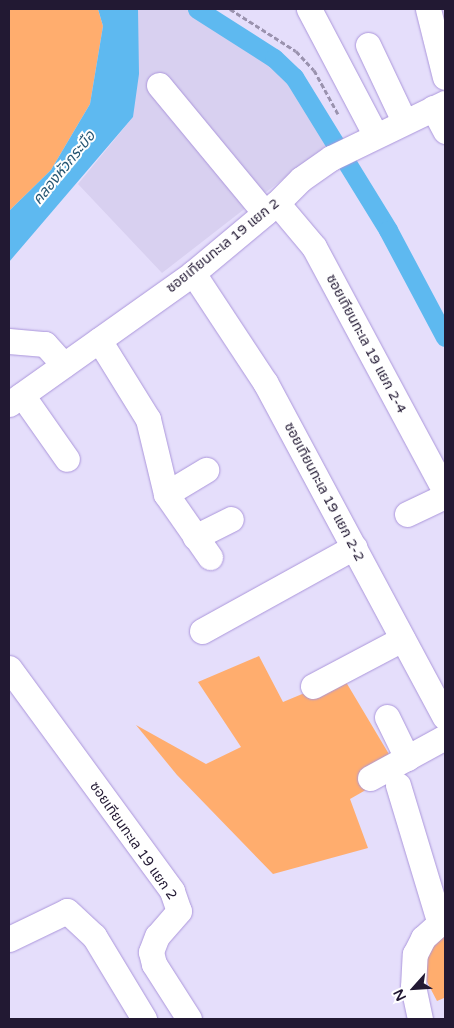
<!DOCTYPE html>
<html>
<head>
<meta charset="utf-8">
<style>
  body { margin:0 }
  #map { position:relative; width:454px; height:1028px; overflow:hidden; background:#e5defb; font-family:"Varela Round","Noto Sans Thai",sans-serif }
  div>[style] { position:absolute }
  .built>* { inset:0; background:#d8d0f0 }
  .green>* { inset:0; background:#ffad6e }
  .water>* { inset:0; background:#5eb9f0 }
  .canal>* { height:19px; margin:-9.5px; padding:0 9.5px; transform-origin:9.5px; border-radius:9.5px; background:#5eb9f0 }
  .path>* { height:3px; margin-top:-1.5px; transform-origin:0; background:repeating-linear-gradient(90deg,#9a92ae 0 5px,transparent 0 7.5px) }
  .roads { filter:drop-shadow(0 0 1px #ab96db) drop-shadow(0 0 1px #ab96db) }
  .minor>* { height:25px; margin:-12.5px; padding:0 12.5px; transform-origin:12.5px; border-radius:12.5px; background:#fff }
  span { translate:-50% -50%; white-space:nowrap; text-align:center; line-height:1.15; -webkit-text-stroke:4px #fff; paint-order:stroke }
  .street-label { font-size:14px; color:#221933 }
  .water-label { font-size:15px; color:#265673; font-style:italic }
  .frame { position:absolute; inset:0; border:10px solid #221933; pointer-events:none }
  .north { position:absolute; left:389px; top:963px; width:50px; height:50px; -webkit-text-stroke:4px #fff; paint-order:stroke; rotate:244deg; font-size:14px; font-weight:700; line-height:20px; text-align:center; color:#221933 }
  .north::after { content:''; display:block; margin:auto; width:18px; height:22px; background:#221933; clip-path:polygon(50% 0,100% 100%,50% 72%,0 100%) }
</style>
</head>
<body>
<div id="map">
  <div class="built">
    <div style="clip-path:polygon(138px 9px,209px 9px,287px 62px,336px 138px,162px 273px,78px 184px,133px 117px)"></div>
  </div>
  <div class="green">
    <div style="clip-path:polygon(9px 9px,98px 9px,103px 26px,90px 104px,51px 170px,9px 211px)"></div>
    <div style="clip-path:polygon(259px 656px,283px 702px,343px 677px,399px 771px,350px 799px,368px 848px,273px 874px,177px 775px,136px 725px,206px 764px,241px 747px,198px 682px)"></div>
    <div style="clip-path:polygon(445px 932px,445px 1002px,444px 998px,437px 1001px,425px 978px,423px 952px)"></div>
  </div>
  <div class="water">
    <div style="clip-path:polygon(98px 9px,138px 9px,139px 74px,133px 117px,9px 262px,9px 211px,51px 170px,90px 104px,103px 26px)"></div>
  </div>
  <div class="canal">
    <div style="left:197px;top:9px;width:91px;rotate:32.5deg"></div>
    <div style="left:274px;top:58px;width:28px;rotate:44deg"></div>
    <div style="left:294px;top:77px;width:180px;rotate:58.4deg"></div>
    <div style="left:388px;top:230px;width:121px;rotate:62deg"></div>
  </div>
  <div class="path">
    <div style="left:230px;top:9px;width:78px;rotate:32.5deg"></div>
    <div style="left:296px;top:51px;width:26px;rotate:47deg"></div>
    <div style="left:314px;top:70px;width:50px;rotate:61.4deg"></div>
  </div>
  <div class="roads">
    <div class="minor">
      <div style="left:309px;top:9px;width:141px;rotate:62.2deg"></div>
      <div style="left:428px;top:9px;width:70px;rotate:76deg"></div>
      <div style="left:368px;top:45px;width:84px;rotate:64.7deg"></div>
      <div style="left:159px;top:85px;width:166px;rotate:50.4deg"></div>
      <div style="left:433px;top:108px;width:26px;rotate:62deg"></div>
      <div style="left:277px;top:203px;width:57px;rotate:49.9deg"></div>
      <div style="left:314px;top:247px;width:277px;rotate:61.8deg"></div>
      <div style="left:193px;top:273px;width:131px;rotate:56.6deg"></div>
      <div style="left:265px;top:382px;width:380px;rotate:61.8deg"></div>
      <div style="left:99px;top:340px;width:93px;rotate:58.2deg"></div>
      <div style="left:148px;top:419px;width:77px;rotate:76.5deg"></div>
      <div style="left:166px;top:494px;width:77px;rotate:55.1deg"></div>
      <div style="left:9px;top:341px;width:36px;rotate:5deg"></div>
      <div style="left:45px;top:344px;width:28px;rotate:48deg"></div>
      <div style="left:22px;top:395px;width:78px;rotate:54.9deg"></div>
      <div style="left:9px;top:404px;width:226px;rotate:-35.4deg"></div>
      <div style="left:193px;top:273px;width:109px;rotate:-39.8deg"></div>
      <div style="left:277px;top:203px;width:34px;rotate:-45deg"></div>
      <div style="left:301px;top:179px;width:37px;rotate:-35deg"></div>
      <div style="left:331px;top:158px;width:127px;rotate:-25.8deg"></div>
      <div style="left:166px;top:494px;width:47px;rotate:-31deg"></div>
      <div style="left:407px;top:514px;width:42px;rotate:-25.3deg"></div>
      <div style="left:195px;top:537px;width:40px;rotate:-26.6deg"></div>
      <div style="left:202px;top:631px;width:174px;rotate:-28.9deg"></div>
      <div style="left:9px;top:668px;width:276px;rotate:53.8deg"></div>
      <div style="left:172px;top:891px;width:21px;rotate:71deg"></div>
      <div style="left:179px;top:911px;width:33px;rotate:131deg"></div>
      <div style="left:157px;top:936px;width:17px;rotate:111deg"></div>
      <div style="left:151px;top:952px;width:12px;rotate:76deg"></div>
      <div style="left:154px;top:964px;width:65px;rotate:57.5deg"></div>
      <div style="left:313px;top:686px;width:101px;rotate:-27.8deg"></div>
      <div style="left:387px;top:717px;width:46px;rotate:64deg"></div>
      <div style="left:370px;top:778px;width:85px;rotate:-28.7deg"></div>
      <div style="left:398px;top:785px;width:142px;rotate:73.2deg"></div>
      <div style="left:9px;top:939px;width:64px;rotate:-25.8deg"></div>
      <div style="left:67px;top:911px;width:37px;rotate:43deg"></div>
      <div style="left:94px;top:936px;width:97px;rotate:58.9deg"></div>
      <div style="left:420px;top:1019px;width:33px;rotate:-102deg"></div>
      <div style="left:413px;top:987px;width:33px;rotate:-87deg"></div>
      <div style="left:415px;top:954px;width:18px;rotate:-63deg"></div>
      <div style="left:423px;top:938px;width:30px;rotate:-42deg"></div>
    </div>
  </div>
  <div class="street-label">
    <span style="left:223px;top:246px;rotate:-39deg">ซอยเทียนทะเล 19 แยก 2</span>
    <span style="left:366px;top:344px;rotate:62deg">ซอยเทียนทะเล 19 แยก 2-4</span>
    <span style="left:324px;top:492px;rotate:62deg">ซอยเทียนทะเล 19 แยก 2-2</span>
    <span style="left:133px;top:841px;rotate:55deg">ซอยเทียนทะเล 19 แยก 2</span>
  </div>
  <div class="water-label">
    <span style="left:64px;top:168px;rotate:-51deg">คลองหัวกระบือ</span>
  </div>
  <div class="frame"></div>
  <div class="north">N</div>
</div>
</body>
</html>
